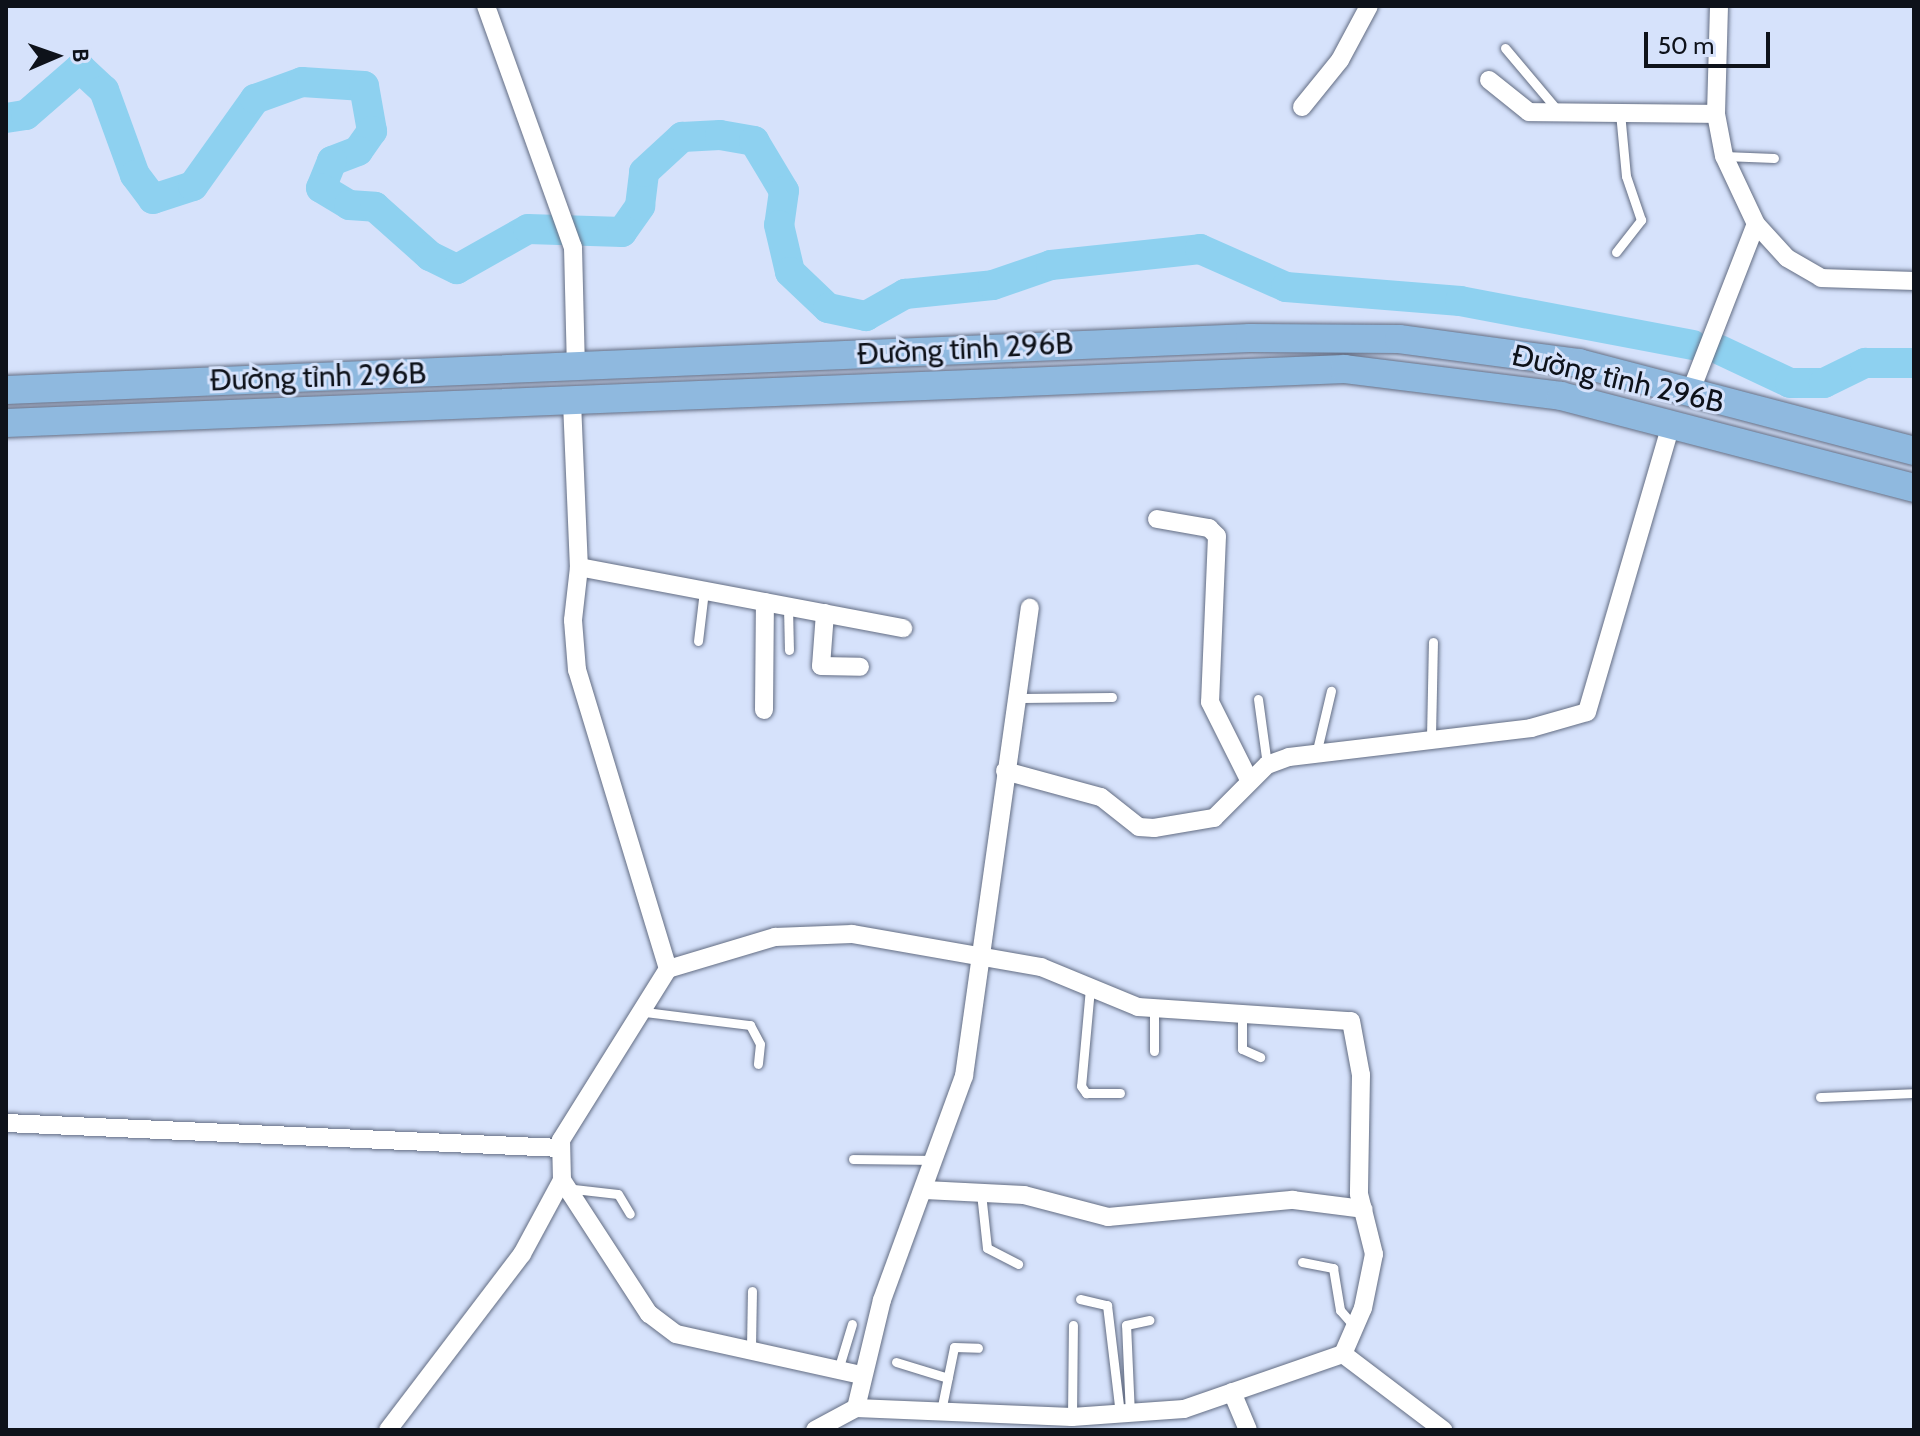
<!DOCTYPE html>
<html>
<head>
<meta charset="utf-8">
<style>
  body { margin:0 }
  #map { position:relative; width:1920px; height:1436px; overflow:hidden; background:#d6e2fb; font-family:Cabin,sans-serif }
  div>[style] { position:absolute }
  .river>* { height:30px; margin:-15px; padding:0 15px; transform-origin:15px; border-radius:15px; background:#8ed1f0 }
  .roads { filter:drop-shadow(0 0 2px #636d83) drop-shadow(0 0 2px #636d83) }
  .lane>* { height:9px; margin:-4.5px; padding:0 4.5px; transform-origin:4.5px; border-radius:4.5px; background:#fff }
  .street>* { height:18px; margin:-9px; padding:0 9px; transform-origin:9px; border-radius:9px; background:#fff }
  .primary>* { height:28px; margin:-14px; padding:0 14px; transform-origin:14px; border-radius:14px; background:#8fb9df }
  span { translate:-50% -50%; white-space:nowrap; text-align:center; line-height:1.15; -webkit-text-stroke:6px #d6e2fb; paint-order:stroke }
  .street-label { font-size:30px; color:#0e121a }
  .frame { position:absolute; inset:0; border:8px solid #0e121a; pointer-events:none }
  .north { position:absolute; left:16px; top:16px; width:80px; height:80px; -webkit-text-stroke:6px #d6e2fb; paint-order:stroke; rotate:88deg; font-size:22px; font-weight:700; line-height:32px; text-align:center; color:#0e121a }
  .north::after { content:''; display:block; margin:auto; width:28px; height:36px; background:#0e121a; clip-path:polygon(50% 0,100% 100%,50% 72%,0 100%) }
  .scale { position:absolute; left:1644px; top:32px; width:126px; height:36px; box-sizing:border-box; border:4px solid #0e121a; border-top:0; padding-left:10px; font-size:24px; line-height:28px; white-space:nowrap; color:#0e121a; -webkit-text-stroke:6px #d6e2fb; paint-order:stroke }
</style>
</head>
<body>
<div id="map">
  <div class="river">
    <div style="left:6px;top:118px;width:20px;rotate:-9deg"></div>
    <div style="left:26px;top:115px;width:72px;rotate:-41deg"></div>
    <div style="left:80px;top:68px;width:33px;rotate:43deg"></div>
    <div style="left:104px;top:90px;width:90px;rotate:70deg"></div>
    <div style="left:135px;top:175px;width:30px;rotate:53deg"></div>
    <div style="left:153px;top:199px;width:42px;rotate:-18deg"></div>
    <div style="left:193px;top:186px;width:107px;rotate:-54.5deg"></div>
    <div style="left:255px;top:99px;width:50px;rotate:-19.9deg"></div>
    <div style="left:302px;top:82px;width:62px;rotate:3.7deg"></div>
    <div style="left:364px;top:86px;width:46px;rotate:79.9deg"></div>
    <div style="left:372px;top:131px;width:24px;rotate:125deg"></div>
    <div style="left:358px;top:151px;width:28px;rotate:159deg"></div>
    <div style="left:332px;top:161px;width:29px;rotate:112deg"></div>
    <div style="left:321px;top:188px;width:33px;rotate:31deg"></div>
    <div style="left:349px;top:205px;width:26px;rotate:4deg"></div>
    <div style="left:375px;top:207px;width:74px;rotate:41.7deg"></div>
    <div style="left:430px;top:256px;width:30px;rotate:26deg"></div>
    <div style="left:457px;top:269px;width:81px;rotate:-29.4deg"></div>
    <div style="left:528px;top:229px;width:94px;rotate:1.8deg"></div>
    <div style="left:622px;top:232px;width:32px;rotate:-55deg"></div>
    <div style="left:640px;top:206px;width:34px;rotate:-83deg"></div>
    <div style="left:644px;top:172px;width:52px;rotate:-42.6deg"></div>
    <div style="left:682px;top:137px;width:38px;rotate:-3deg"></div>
    <div style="left:720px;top:135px;width:35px;rotate:10deg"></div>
    <div style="left:754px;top:141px;width:58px;rotate:59deg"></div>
    <div style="left:784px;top:191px;width:34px;rotate:98deg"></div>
    <div style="left:779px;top:225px;width:48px;rotate:76.8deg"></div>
    <div style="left:790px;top:272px;width:52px;rotate:43.5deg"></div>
    <div style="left:828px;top:308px;width:39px;rotate:12deg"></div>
    <div style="left:866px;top:316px;width:45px;rotate:-29.4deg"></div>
    <div style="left:905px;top:294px;width:88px;rotate:-5.8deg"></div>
    <div style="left:993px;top:285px;width:61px;rotate:-19deg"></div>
    <div style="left:1051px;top:265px;width:150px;rotate:-6.1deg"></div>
    <div style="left:1200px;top:249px;width:94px;rotate:23.8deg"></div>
    <div style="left:1286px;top:287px;width:175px;rotate:4.6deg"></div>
    <div style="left:1460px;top:301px;width:237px;rotate:10.7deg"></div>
    <div style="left:1720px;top:350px;width:77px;rotate:25.2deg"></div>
    <div style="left:1790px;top:383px;width:34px"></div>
    <div style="left:1824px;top:383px;width:46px;rotate:-26deg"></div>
    <div style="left:1865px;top:363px;width:49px"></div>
  </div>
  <div class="roads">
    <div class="lane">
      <div style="left:1505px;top:48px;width:82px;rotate:49.9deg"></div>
      <div style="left:1724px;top:156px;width:50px;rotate:2.3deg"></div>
      <div style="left:1616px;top:252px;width:41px;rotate:-52deg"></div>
      <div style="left:1641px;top:220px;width:46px;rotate:-108.8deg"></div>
      <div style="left:1626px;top:176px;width:63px;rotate:-95.4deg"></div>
      <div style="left:788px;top:607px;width:43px;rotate:88.7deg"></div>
      <div style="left:698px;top:641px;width:50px;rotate:-83.2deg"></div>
      <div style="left:1022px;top:698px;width:90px;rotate:-0.6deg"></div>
      <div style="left:1258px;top:699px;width:67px;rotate:82.2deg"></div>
      <div style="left:1431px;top:736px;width:94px;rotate:-88.8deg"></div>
      <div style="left:1317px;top:750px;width:61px;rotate:-76.7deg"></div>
      <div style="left:1090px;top:988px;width:98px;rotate:95.2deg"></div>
      <div style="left:1081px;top:1086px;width:9px;rotate:54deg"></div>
      <div style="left:1086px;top:1093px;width:34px"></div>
      <div style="left:645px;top:1012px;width:106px;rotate:7.1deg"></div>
      <div style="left:750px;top:1025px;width:21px;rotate:62deg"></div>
      <div style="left:760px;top:1044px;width:20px;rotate:96deg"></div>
      <div style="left:1242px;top:1015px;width:34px;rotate:90deg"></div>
      <div style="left:1242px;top:1049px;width:20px;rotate:24deg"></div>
      <div style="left:1154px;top:1051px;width:43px;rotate:-90deg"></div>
      <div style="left:1820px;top:1097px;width:94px;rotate:-2.4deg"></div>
      <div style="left:853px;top:1159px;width:80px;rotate:0.7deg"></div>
      <div style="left:565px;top:1188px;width:53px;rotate:6.5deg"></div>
      <div style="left:618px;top:1194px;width:23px;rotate:59deg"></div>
      <div style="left:981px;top:1193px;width:55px;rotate:83.8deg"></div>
      <div style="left:987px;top:1248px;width:35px;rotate:27deg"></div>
      <div style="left:1302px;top:1262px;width:32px;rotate:11deg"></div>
      <div style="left:1333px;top:1268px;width:43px;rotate:80.5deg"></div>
      <div style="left:1340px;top:1310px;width:23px;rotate:49deg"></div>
      <div style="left:1080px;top:1299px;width:28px;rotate:13deg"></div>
      <div style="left:1107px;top:1305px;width:102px;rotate:83.2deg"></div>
      <div style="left:751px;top:1347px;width:56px;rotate:-89deg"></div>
      <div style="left:896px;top:1362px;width:54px;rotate:17.1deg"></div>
      <div style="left:838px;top:1370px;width:48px;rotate:-73.1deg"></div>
      <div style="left:941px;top:1411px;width:65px;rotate:-78.5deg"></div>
      <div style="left:954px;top:1347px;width:24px;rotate:2deg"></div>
      <div style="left:1130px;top:1415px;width:90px;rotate:-92.5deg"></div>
      <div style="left:1126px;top:1325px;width:24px;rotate:-12deg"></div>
      <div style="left:1072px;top:1417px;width:92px;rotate:-89.4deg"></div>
    </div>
    <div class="street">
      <div style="left:486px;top:6px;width:256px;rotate:70.2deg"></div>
      <div style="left:573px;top:247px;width:120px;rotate:88.6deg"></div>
      <div style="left:1719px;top:6px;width:108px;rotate:91.6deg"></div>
      <div style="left:1716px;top:114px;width:43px;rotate:79.2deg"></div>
      <div style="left:1724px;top:156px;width:75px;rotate:64.8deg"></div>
      <div style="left:1756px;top:224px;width:46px;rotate:47.6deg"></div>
      <div style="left:1787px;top:258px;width:39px;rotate:30deg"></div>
      <div style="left:1821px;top:278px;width:93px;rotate:1.8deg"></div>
      <div style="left:1489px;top:80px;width:51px;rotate:38.7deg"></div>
      <div style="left:1529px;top:112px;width:187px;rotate:0.6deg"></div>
      <div style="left:1302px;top:107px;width:60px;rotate:-51deg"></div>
      <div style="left:1340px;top:60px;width:61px;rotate:-61.8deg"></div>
      <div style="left:1690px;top:393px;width:181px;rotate:-68.7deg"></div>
      <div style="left:572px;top:402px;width:165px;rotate:87.6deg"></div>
      <div style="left:1157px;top:519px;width:53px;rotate:9.8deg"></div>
      <div style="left:1209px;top:528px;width:11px;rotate:45deg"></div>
      <div style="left:1217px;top:536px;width:166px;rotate:92.4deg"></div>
      <div style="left:1210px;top:702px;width:87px;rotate:63.4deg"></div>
      <div style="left:825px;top:613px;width:53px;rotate:94.3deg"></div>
      <div style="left:821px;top:666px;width:39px;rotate:1deg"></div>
      <div style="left:764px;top:710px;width:108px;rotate:-89.5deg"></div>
      <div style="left:1005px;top:771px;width:99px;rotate:15.2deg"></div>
      <div style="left:1101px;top:797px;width:48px;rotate:38.3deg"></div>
      <div style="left:1139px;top:827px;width:15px;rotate:4deg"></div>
      <div style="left:1154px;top:828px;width:61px;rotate:-9.5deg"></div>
      <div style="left:1214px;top:818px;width:75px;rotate:-45deg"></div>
      <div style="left:1267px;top:765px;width:23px;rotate:-20deg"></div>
      <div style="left:1289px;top:757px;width:244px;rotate:-6.8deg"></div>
      <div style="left:1531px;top:728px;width:58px;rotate:-15.9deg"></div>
      <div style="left:1587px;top:712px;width:299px;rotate:-73.7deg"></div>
      <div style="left:668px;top:969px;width:112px;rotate:-16.7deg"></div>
      <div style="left:775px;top:937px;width:77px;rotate:-2.2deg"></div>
      <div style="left:852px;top:934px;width:192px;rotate:9.9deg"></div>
      <div style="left:1041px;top:967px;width:105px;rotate:22.4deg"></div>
      <div style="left:1138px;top:1007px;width:213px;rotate:3.8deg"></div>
      <div style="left:1351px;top:1021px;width:55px;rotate:79.5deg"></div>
      <div style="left:1361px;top:1075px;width:119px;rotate:91deg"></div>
      <div style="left:1359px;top:1194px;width:62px;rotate:76deg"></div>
      <div style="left:1374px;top:1254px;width:55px;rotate:101.5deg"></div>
      <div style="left:1363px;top:1308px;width:50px;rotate:113.5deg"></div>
      <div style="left:6px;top:1123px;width:555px;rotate:2.58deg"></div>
      <div style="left:925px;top:1190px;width:99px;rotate:2.9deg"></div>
      <div style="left:1024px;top:1195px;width:87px;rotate:14.7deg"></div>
      <div style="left:1108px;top:1217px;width:186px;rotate:-5.3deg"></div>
      <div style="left:1293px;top:1200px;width:71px;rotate:7.3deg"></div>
      <div style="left:861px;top:1375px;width:189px;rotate:-167.5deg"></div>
      <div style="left:676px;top:1334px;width:34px;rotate:-143deg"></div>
      <div style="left:649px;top:1314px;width:160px;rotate:-123deg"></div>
      <div style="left:562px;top:1180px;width:40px;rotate:-91.4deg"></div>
      <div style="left:561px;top:1140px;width:202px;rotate:-58deg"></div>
      <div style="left:668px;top:969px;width:313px;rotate:-106.9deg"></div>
      <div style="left:577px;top:670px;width:50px;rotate:-94.6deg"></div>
      <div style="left:573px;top:620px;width:53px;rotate:-83.5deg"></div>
      <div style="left:579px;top:567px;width:330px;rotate:10.7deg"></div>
      <div style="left:1232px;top:1392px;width:41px;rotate:67.2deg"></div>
      <div style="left:856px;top:1408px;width:111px;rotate:-76.5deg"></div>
      <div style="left:882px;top:1300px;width:239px;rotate:-69.9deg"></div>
      <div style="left:964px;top:1076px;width:473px;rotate:-82deg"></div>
      <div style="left:388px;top:1430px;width:221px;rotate:-52.7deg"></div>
      <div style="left:522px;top:1254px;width:84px;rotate:-61.6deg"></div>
      <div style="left:815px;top:1430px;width:47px;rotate:-28.2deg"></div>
      <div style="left:856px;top:1408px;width:216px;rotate:2.4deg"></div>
      <div style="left:1072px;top:1417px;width:112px;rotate:-4.1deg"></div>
      <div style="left:1184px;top:1409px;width:168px;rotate:-19.1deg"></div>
      <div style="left:1343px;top:1354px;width:126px;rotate:37.2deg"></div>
    </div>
    <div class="primary">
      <div style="left:6px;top:390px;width:1245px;rotate:-2.39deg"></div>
      <div style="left:1250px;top:338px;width:149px;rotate:0.4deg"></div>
      <div style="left:1399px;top:339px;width:182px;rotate:7.6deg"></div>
      <div style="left:1579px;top:363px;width:346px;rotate:14.7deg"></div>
      <div style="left:6px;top:423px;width:1340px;rotate:-2.31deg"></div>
      <div style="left:1345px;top:369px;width:218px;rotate:7.1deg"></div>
      <div style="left:1561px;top:396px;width:365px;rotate:14.6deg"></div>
    </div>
  </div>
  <div class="street-label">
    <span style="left:965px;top:349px;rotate:-3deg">Đường tỉnh 296B</span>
    <span style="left:318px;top:377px;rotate:-2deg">Đường tỉnh 296B</span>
    <span style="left:1618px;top:379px;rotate:13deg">Đường tỉnh 296B</span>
  </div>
  <div class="frame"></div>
  <div class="north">B</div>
  <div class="scale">50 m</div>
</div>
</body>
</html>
